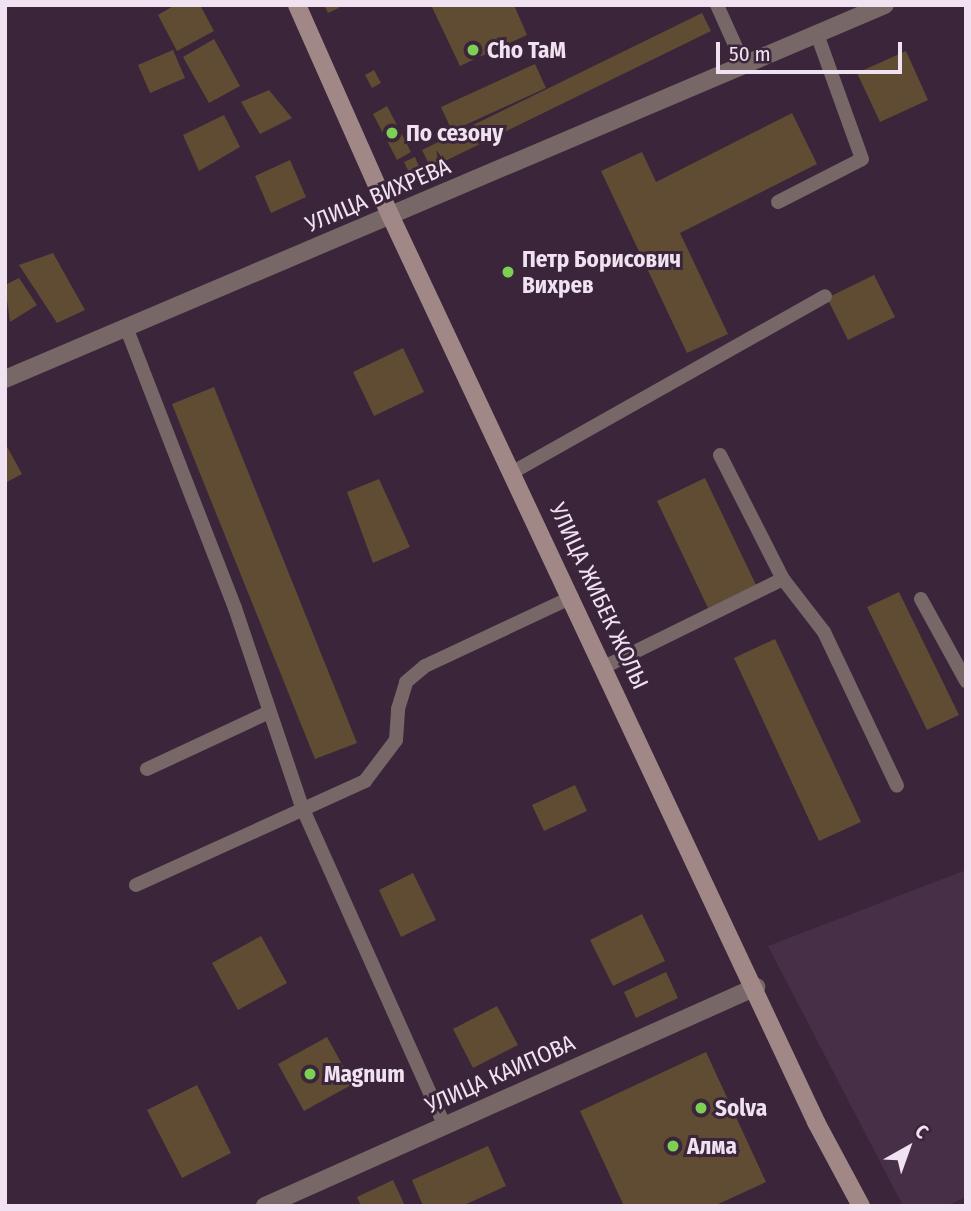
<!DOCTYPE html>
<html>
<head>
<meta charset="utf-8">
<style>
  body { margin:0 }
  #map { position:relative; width:971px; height:1211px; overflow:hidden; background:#3a253a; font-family:"Fira Sans Condensed",sans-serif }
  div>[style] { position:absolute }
  .built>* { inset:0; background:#472f48 }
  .building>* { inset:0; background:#604c33 }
  .lane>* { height:14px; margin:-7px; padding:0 7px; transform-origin:7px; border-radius:7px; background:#776766 }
  .street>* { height:18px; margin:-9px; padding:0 9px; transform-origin:9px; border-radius:9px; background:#776766 }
  .secondary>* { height:18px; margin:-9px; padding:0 9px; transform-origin:9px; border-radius:9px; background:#a18785 }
  .dots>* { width:19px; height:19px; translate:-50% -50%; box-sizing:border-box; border:4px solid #3a253a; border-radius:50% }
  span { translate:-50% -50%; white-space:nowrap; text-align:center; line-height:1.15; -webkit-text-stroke:6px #3a253a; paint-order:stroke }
  .poi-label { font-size:23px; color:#f0e2f0; font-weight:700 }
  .left { translate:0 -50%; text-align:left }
  .street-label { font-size:23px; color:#f0e2f0 }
  .frame { position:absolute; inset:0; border:7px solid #f0e2f0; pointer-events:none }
  .north { position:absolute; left:873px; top:1113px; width:70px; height:70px; -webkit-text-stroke:5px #3a253a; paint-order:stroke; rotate:40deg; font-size:19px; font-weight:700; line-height:28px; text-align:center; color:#f0e2f0 }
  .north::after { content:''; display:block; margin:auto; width:24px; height:32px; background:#f0e2f0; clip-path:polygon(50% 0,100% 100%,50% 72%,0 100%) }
  .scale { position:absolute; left:716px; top:42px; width:186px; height:32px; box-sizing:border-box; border:4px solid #f0e2f0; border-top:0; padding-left:9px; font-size:21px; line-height:24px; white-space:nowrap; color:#f0e2f0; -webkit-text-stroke:5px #3a253a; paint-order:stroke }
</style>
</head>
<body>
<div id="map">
  <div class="built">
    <div style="clip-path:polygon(966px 870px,966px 1197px,947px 1206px,903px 1206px,768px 946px)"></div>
  </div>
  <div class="building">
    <div style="clip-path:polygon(175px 5px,200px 5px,214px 31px,177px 51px,158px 15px)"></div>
    <div style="clip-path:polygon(324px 5px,337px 5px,339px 8px,328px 13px)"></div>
    <div style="clip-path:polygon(431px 5px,514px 5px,527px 35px,460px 66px)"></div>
    <div style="clip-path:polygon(702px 13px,711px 31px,431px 168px,422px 150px)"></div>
    <div style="clip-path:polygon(214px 39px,240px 86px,209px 103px,183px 57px)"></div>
    <div style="clip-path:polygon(173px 50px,185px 78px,150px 93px,138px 65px)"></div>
    <div style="clip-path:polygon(906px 51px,928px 100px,880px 122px,857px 73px)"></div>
    <div style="clip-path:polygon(535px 64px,546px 88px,452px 131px,441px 107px)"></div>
    <div style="clip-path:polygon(374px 70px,381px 83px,372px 88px,365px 75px)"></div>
    <div style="clip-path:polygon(269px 90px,292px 118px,260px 134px,241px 102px)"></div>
    <div style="clip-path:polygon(387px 106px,411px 152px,397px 160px,373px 114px)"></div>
    <div style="clip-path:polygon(792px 113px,817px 164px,680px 233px,728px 334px,687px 353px,601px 171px,642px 152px,656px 182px)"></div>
    <div style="clip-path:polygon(224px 115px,240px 147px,199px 171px,183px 135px)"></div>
    <div style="clip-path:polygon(415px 157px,423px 176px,413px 181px,404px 162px)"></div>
    <div style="clip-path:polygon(290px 160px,306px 197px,271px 213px,255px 176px)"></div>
    <div style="clip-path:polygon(53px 253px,85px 310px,57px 323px,19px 265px)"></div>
    <div style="clip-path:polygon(874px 275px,895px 317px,848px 340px,827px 298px)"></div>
    <div style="clip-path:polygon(19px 278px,37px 305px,10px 322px,5px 285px)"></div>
    <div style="clip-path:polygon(403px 348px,424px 392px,374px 416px,353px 372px)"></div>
    <div style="clip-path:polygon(214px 387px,357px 743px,315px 759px,172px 404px)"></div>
    <div style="clip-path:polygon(5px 443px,22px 474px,5px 483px)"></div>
    <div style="clip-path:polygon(705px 478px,756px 585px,708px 608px,657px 501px)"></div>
    <div style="clip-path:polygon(379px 479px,410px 547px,373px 563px,347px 492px)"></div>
    <div style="clip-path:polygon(899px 592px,959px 715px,927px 730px,867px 607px)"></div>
    <div style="clip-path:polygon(775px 639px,861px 822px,819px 841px,734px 658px)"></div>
    <div style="clip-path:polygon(575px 785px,587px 811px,544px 831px,532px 805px)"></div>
    <div style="clip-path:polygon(413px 873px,436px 920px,401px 937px,379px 890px)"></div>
    <div style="clip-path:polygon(642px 914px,665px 961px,613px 986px,590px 940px)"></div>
    <div style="clip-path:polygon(261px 936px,287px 983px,238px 1010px,212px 963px)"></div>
    <div style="clip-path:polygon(666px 972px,678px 998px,636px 1018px,624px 992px)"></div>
    <div style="clip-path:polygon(497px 1006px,518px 1045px,473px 1068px,453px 1029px)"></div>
    <div style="clip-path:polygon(327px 1037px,353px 1084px,304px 1111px,278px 1064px)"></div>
    <div style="clip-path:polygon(706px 1052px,766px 1182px,714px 1206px,624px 1206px,580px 1111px)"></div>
    <div style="clip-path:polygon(197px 1085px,231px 1153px,182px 1178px,147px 1110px)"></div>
    <div style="clip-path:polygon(488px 1146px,506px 1186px,462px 1206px,423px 1206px,412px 1180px)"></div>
    <div style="clip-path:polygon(393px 1180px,405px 1206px,361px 1206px,357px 1197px)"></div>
  </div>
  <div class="lane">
    <div style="left:717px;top:5px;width:66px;rotate:65.8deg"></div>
    <div style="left:778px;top:202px;width:94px;rotate:-27.1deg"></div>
    <div style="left:862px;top:159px;width:133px;rotate:-109.8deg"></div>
    <div style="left:126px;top:327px;width:301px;rotate:68.8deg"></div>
    <div style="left:235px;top:608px;width:210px;rotate:71.4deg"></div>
    <div style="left:302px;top:807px;width:350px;rotate:65.9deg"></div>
    <div style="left:720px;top:455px;width:139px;rotate:63.1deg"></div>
    <div style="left:513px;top:472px;width:358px;rotate:-29.4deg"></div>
    <div style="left:921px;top:599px;width:94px;rotate:61.2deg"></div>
    <div style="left:604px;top:667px;width:199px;rotate:-26.2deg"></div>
    <div style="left:783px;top:579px;width:67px;rotate:52.3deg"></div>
    <div style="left:824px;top:632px;width:170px;rotate:64.6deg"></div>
    <div style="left:147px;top:769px;width:135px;rotate:-25deg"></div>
    <div style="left:136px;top:885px;width:252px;rotate:-24.4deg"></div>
    <div style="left:365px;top:781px;width:51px;rotate:-52.9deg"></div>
    <div style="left:396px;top:740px;width:31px;rotate:-86deg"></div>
    <div style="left:398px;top:709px;width:28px;rotate:-73deg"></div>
    <div style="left:406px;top:682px;width:25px;rotate:-40deg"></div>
    <div style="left:425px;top:666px;width:162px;rotate:-25.1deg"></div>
  </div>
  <div class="street">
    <div style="left:5px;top:379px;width:956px;rotate:-23.03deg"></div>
    <div style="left:265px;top:1206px;width:538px;rotate:-24.04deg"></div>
  </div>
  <div class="secondary">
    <div style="left:297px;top:5px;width:232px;rotate:66.1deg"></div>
    <div style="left:391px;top:217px;width:1000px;rotate:64.84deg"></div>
    <div style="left:816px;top:1122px;width:95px;rotate:61.8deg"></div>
  </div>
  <div class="dots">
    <div style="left:473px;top:50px;background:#7cd155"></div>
    <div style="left:392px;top:133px;background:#7cd155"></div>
    <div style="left:508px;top:272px;background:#7cd155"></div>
    <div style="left:310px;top:1074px;background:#7cd155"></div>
    <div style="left:701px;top:1108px;background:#7cd155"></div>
    <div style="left:673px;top:1146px;background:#7cd155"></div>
  </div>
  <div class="poi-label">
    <span class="left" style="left:487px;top:50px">Cho TaM</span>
    <span class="left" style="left:406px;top:133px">По сезону</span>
    <span class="left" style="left:522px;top:272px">Петр Борисович<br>Вихрев</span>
    <span class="left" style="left:324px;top:1074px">Magnum</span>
    <span class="left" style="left:715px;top:1108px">Solva</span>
    <span class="left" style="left:687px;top:1146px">Алма</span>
  </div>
  <div class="street-label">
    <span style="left:378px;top:195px;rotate:-23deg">УЛИЦА ВИХРЕВА</span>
    <span style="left:599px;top:596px;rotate:65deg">УЛИЦА ЖИБЕК ЖОЛЫ</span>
    <span style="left:500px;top:1074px;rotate:-24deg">УЛИЦА КАИПОВА</span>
  </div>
  <div class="frame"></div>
  <div class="north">С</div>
  <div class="scale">50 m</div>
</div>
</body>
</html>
